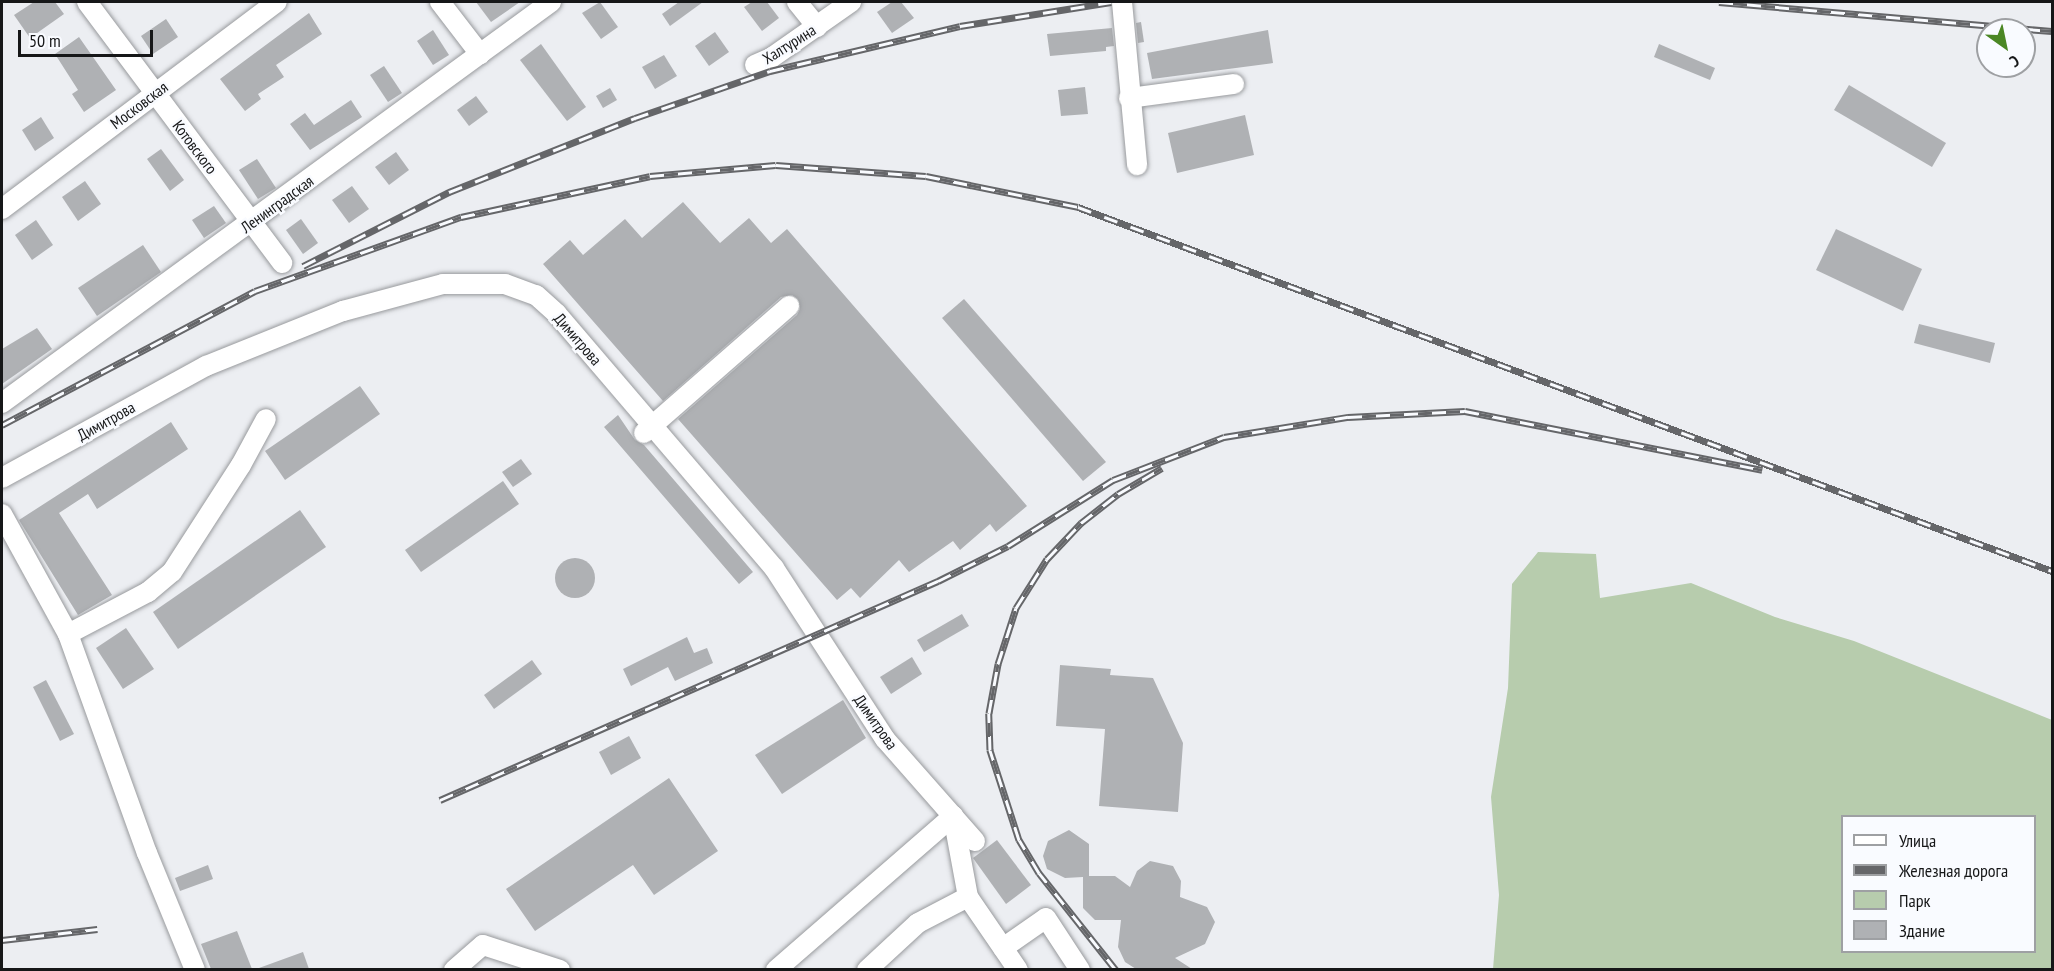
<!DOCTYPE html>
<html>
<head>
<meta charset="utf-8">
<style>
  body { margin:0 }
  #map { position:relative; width:2054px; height:971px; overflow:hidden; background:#eceef2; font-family:"PT Sans Narrow",sans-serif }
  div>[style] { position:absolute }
  .green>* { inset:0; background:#b7ccad }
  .building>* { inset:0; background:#afb1b4 }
  .round { border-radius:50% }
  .roads { filter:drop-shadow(0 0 2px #989a9d) drop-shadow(0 0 2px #989a9d) }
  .minor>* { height:20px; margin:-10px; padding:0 10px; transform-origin:10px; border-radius:10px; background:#fff }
  .rail>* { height:7px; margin-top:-3.5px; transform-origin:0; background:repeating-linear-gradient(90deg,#f9fbff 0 14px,#656669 0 28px); box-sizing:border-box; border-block:2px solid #656669 }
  span { translate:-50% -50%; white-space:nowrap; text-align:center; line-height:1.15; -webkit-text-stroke:5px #f9fbff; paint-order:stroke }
  .street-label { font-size:16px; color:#161718 }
  .frame { position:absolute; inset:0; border:3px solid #161718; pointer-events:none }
  .legend { position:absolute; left:1841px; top:815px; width:195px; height:138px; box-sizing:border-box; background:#f9fbff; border:2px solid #9ea0a3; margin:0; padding:8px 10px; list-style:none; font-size:18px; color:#161718 }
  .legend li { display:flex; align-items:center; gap:12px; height:30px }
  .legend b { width:30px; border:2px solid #9ea0a3 }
  .north { position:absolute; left:1976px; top:18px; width:60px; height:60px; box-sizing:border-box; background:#f9fbff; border:2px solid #9ea0a3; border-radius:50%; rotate:147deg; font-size:16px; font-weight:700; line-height:24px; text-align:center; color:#161718 }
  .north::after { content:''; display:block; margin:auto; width:21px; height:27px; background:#4b8724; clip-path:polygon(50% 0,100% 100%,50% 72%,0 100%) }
  .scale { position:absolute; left:18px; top:30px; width:135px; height:27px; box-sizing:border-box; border:3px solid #161718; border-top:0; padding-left:8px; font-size:18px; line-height:21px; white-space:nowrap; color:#161718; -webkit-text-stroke:4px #f9fbff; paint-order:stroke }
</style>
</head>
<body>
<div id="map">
  <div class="green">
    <div style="clip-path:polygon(evenodd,1538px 552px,1596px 554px,1600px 598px,1691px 583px,1775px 617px,1854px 641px,2052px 720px,2052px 969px,1493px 969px,1499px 895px,1491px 797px,1508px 688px,1512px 584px,1538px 552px,1842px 816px,2034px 816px,2034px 952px,1842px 952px,1842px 816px)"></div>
  </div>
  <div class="building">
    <div style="clip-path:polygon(34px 2px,55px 2px,64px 14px,30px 38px,14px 15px)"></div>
    <div style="clip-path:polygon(476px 2px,520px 2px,491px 22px)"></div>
    <div style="clip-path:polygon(600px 2px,618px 27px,601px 39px,582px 13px)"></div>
    <div style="clip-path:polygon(679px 2px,703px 2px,670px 26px,662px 14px)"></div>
    <div style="clip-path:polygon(752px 2px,767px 2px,779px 18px,762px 31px,744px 7px)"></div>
    <div style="clip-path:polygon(892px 2px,901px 2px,914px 18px,892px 33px,877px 12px)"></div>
    <div style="clip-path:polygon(309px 13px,322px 34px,276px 65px,284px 77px,258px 94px,261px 99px,245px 111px,220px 79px)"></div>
    <div style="clip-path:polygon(166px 19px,178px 37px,153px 54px,141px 36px)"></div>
    <div style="clip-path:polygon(1141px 22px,1144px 42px,1138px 43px,1136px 23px)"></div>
    <div style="clip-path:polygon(1112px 28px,1114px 46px,1106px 47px,1106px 51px,1050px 56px,1047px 34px)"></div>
    <div style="clip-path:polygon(433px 30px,449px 55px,433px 65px,417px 41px)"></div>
    <div style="clip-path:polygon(1268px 30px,1273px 63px,1152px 79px,1147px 53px)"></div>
    <div style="clip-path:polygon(715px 32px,729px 52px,709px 66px,695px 46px)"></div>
    <div style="clip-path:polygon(79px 37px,116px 90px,84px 112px,72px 94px,78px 90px,55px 54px)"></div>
    <div style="clip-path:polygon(541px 44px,586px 107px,567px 121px,520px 60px)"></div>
    <div style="clip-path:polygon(1659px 44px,1715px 68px,1710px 80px,1654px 57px)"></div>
    <div style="clip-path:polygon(664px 55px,677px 76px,655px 89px,642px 67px)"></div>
    <div style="clip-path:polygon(384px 66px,402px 93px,388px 102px,370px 75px)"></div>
    <div style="clip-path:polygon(1849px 85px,1946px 143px,1932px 167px,1834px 110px)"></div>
    <div style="clip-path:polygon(1085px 87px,1088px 114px,1061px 116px,1058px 90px)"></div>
    <div style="clip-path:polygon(610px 88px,617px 100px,603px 108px,596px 96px)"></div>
    <div style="clip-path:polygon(476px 96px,488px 112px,469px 126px,457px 110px)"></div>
    <div style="clip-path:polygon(351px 100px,362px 117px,310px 150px,290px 124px,305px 113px,314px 125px)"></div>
    <div style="clip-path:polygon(1245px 115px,1254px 155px,1177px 173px,1168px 133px)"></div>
    <div style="clip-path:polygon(41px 117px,54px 138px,35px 151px,22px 130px)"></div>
    <div style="clip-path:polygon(161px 149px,184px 180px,170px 191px,147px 159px)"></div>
    <div style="clip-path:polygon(396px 152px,409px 170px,389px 185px,375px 167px)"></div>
    <div style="clip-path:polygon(257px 159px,276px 188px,258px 199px,239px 170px)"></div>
    <div style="clip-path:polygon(85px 181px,101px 204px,78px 221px,62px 197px)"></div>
    <div style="clip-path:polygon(352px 186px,369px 209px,349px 223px,332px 200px)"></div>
    <div style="clip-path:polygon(683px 202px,720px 243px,749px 218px,771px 243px,787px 229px,1027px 506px,996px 532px,990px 524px,960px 550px,953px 541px,909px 572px,899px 560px,860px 598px,851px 588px,837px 600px,678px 419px,797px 315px,800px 309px,798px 299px,792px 295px,781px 297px,663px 401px,543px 264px,570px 240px,583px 255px,625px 219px,642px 238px)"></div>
    <div style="clip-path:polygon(214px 206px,226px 223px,204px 238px,192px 220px)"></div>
    <div style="clip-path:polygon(301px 219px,318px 243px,303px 254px,286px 230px)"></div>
    <div style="clip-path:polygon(36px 220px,53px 245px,32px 260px,15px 235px)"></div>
    <div style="clip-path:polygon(1836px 229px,1922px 269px,1903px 311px,1816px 270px)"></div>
    <div style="clip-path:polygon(143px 245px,161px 272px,97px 316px,78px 288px)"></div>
    <div style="clip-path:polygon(964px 299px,1106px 462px,1083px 481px,942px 318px)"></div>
    <div style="clip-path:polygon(1919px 324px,1995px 343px,1990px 363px,1914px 343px)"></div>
    <div style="clip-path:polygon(37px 328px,52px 349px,2px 384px,2px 349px)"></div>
    <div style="clip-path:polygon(360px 386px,380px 414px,285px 480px,265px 451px)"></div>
    <div style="clip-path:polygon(618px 415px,635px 440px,644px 445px,753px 572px,739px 584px,604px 427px)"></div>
    <div style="clip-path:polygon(171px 422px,188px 449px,97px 509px,88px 494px,59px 513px,112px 595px,78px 615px,19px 520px)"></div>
    <div style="clip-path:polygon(521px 459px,532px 474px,513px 487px,502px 472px)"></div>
    <div style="clip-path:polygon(503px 481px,519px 504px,421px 572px,405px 550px)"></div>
    <div style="clip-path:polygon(300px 510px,326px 547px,178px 649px,153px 612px)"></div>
    <div class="round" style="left:555px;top:558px;width:40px;height:40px"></div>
    <div style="clip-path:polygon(962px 614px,969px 626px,924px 652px,917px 640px)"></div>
    <div style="clip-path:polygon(126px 628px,154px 669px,123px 689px,96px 648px)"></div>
    <div style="clip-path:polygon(687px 637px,694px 653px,707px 648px,713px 663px,675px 681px,668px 667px,631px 686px,623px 669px)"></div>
    <div style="clip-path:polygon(912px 657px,922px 674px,891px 694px,880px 677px)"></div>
    <div style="clip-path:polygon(532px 660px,542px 674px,494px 709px,484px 695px)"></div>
    <div style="clip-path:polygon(1060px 665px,1111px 669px,1110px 675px,1153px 678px,1183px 743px,1178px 812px,1099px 806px,1105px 729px,1056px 726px)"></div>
    <div style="clip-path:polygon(46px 680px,74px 734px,60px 741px,33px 687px)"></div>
    <div style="clip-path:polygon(843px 700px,866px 738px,782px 794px,755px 755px)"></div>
    <div style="clip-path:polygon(629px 736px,641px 758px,611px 775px,599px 752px)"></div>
    <div style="clip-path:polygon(669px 778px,718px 851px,654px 895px,633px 865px,535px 931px,506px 889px)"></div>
    <div style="clip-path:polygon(1069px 830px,1089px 844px,1089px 876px,1115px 876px,1130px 887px,1137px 871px,1150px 861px,1173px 866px,1181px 881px,1180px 897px,1207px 907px,1215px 922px,1205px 944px,1175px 958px,1192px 969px,1136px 969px,1125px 962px,1118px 947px,1121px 920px,1095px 920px,1083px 908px,1083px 877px,1065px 878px,1047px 869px,1043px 856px,1048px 841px)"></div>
    <div style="clip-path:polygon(997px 840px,1031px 885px,1006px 904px,973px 858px)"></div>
    <div style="clip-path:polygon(208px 865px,213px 879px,180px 891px,175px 878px)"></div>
    <div style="clip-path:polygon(237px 931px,252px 969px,211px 969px,201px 944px)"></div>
    <div style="clip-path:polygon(303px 952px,309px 969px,259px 969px,259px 968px)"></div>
  </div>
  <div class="roads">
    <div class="minor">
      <div style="left:87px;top:2px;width:326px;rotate:53.2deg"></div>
      <div style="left:440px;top:2px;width:66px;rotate:52.4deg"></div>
      <div style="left:797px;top:2px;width:32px;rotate:51deg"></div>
      <div style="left:1122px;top:2px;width:164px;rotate:84.7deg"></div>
      <div style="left:755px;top:65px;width:17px;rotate:-24deg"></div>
      <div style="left:771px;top:58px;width:98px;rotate:-35deg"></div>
      <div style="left:1129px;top:98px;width:106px;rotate:-7.6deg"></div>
      <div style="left:2px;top:209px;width:344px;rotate:-37deg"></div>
      <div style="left:2px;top:403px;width:680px;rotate:-36.15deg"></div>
      <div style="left:644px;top:433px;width:193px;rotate:-41.2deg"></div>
      <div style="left:2px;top:478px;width:233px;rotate:-28.8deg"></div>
      <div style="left:206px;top:366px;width:148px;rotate:-21.9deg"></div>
      <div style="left:343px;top:311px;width:104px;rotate:-15.1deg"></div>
      <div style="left:443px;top:284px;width:62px"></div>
      <div style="left:505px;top:284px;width:33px;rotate:20deg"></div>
      <div style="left:536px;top:295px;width:28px;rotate:42deg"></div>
      <div style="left:557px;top:314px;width:334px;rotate:49.5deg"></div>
      <div style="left:774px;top:568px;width:204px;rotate:57deg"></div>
      <div style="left:885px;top:739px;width:136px;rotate:48.6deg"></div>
      <div style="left:2px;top:514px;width:137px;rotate:61.2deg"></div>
      <div style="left:68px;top:634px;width:233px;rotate:70.2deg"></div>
      <div style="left:147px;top:853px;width:126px;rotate:67.7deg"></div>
      <div style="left:68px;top:634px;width:90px;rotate:-27.7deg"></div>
      <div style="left:148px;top:592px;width:31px;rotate:-40deg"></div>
      <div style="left:172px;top:572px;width:127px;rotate:-57.2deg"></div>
      <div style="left:241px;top:465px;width:52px;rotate:-61.5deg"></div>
      <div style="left:1003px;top:948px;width:52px;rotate:-34.9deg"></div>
      <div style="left:1046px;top:918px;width:62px;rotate:56.8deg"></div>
      <div style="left:454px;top:970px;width:38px;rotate:-41deg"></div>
      <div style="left:483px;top:945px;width:81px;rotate:18deg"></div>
      <div style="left:776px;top:970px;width:235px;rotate:-41deg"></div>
      <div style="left:953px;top:816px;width:82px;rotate:79.5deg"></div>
      <div style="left:968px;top:897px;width:88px;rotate:55.6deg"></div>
      <div style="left:867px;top:970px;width:69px;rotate:-42.7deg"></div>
      <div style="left:918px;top:923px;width:56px;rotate:-27.5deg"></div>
    </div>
  </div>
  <div class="rail">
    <div style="left:1719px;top:2px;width:334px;rotate:5deg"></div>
    <div style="left:303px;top:266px;width:164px;rotate:-26.9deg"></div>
    <div style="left:449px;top:192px;width:200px;rotate:-21.7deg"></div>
    <div style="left:635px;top:118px;width:143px;rotate:-19.2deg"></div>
    <div style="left:770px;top:71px;width:195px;rotate:-13.3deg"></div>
    <div style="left:960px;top:26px;width:153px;rotate:-9deg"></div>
    <div style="left:2px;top:425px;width:286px;rotate:-27.9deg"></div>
    <div style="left:255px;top:291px;width:219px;rotate:-19.8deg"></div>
    <div style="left:461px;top:217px;width:193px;rotate:-12.2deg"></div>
    <div style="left:650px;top:176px;width:126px;rotate:-5deg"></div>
    <div style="left:776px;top:165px;width:150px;rotate:4.2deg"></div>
    <div style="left:926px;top:176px;width:155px;rotate:11.5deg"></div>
    <div style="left:1078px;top:207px;width:1040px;rotate:20.49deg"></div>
    <div style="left:440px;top:800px;width:544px;rotate:-23.74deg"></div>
    <div style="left:938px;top:581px;width:78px;rotate:-26.6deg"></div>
    <div style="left:1008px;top:546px;width:124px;rotate:-32.2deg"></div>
    <div style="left:1113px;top:480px;width:119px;rotate:-21.2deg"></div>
    <div style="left:1224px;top:437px;width:126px;rotate:-9.2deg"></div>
    <div style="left:1348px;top:417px;width:117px;rotate:-2.9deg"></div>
    <div style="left:1465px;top:411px;width:303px;rotate:11.2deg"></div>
    <div style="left:2px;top:940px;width:96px;rotate:-6.6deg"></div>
    <div style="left:1116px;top:970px;width:124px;rotate:-128.4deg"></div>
    <div style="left:1039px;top:873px;width:39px;rotate:-121deg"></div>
    <div style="left:1019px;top:840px;width:95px;rotate:-107.9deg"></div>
    <div style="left:990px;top:750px;width:37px;rotate:-92deg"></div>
    <div style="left:989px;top:713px;width:50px;rotate:-79.6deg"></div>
    <div style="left:998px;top:664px;width:59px;rotate:-72.2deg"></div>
    <div style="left:1016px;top:608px;width:58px;rotate:-57.7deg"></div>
    <div style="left:1047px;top:559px;width:50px;rotate:-46.6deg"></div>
    <div style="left:1081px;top:523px;width:47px;rotate:-38.1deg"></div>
    <div style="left:1118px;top:494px;width:51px;rotate:-30.6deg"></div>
  </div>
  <div class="street-label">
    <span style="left:789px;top:44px;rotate:-32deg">Халтурина</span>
    <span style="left:139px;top:105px;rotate:-37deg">Московская</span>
    <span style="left:195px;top:147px;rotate:53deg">Котовского</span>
    <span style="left:277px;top:204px;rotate:-36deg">Ленинградская</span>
    <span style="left:578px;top:339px;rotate:49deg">Димитрова</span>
    <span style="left:106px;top:421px;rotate:-29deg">Димитрова</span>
    <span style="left:876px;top:722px;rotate:55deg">Димитрова</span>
  </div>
  <div class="frame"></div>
  <ul class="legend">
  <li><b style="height:8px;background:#fff"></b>Улица</li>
  <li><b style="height:8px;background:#656669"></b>Железная дорога</li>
  <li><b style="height:16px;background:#b7ccad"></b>Парк</li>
  <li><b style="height:16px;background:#afb1b4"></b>Здание</li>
  </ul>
  <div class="north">С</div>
  <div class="scale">50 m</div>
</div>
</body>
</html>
